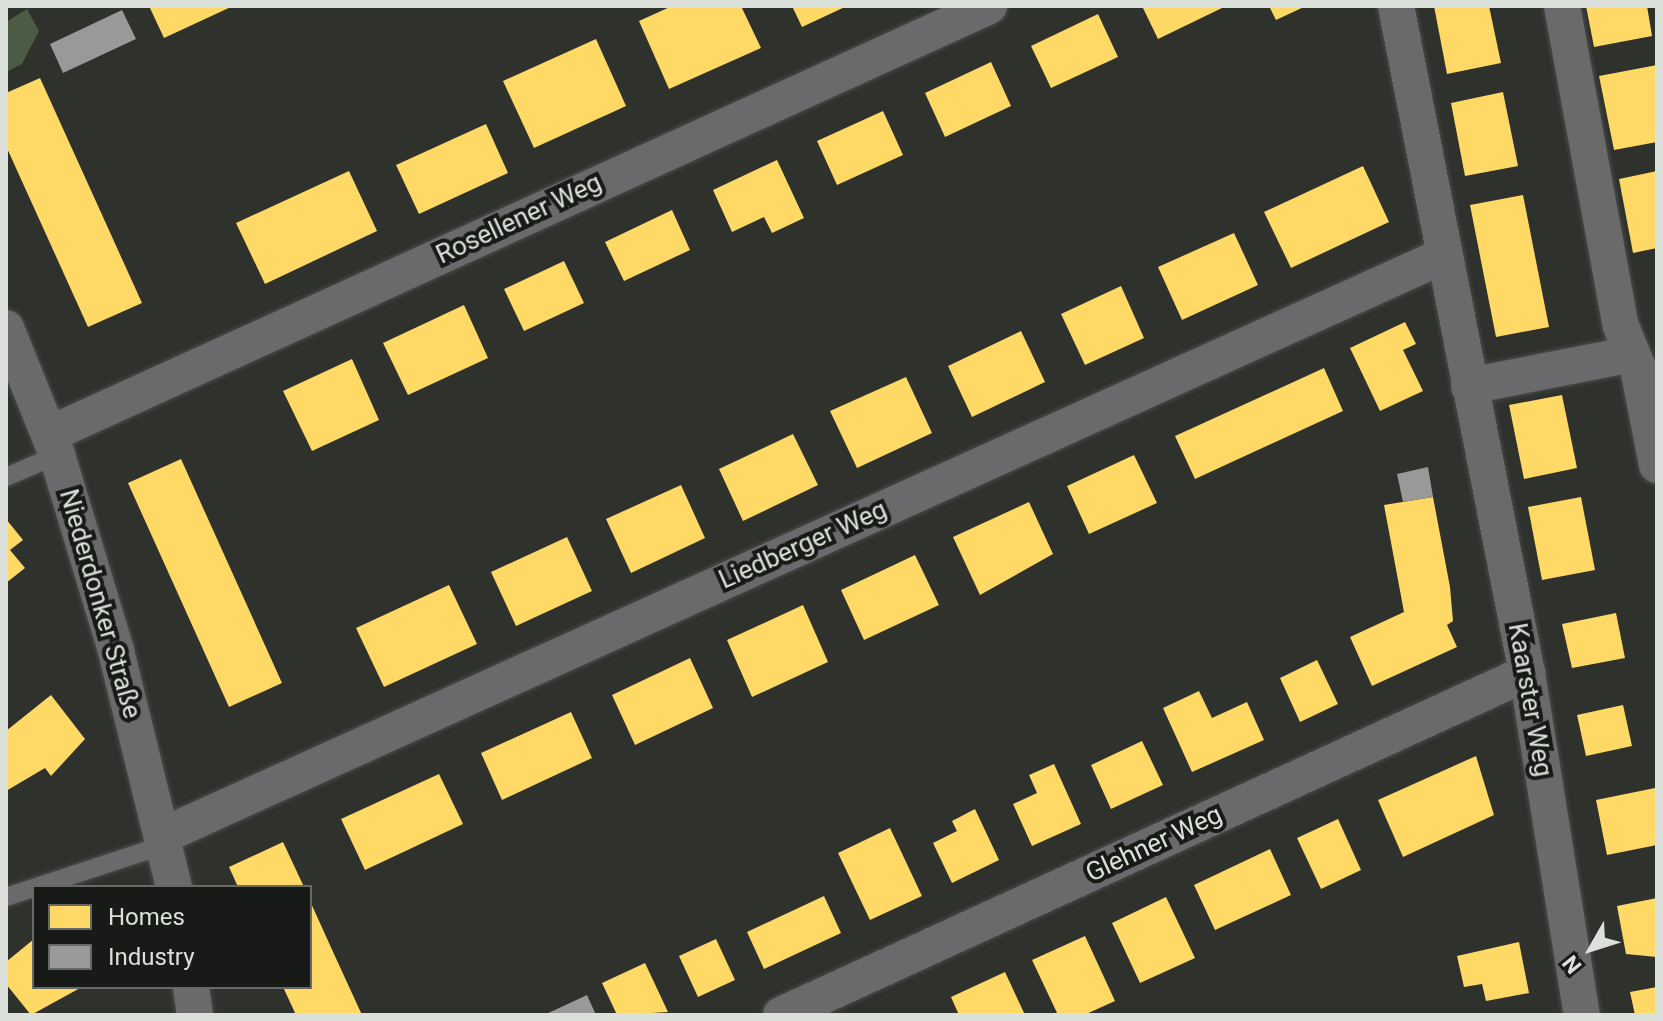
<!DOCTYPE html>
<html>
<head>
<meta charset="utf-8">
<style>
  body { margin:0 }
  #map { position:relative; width:1663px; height:1021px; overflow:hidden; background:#2e312c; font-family:Roboto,sans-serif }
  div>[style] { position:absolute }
  .green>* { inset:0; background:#4c5b43 }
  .homes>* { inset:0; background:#ffd966 }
  .industry>* { inset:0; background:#999 }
  .roads { filter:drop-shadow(0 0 2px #4a4c49) drop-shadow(0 0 2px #4a4c49) }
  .lane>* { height:18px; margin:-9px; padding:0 9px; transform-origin:9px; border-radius:9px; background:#6a6a6d }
  .street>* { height:36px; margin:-18px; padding:0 18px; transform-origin:18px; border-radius:18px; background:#6a6a6d }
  span { translate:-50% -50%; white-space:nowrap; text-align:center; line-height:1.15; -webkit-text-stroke:8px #171a16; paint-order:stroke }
  .street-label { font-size:26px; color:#dce0da }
  .frame { position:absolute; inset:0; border:8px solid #dce0da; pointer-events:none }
  .legend { position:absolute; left:32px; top:885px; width:280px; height:104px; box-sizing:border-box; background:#171a16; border:2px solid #666964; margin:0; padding:10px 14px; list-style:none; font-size:24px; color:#dce0da }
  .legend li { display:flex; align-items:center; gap:16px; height:40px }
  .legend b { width:40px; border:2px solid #666964 }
  .north { position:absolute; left:1551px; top:909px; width:80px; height:80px; -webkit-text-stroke:6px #171a16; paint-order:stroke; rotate:231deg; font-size:22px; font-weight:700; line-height:32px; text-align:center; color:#dce0da }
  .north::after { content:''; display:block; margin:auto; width:28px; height:36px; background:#dce0da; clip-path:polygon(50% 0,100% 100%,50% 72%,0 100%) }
</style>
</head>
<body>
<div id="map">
  <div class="green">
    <div style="clip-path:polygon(27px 9px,39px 31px,22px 64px,6px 72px,6px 22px)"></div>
  </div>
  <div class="homes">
    <div style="clip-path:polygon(149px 6px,233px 6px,164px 38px)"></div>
    <div style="clip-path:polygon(672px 6px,741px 6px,761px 48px,669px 89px,639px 21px)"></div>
    <div style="clip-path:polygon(792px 6px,847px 6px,802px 27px)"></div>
    <div style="clip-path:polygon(1142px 6px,1221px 6px,1222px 8px,1158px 39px)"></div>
    <div style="clip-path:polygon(1269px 6px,1306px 6px,1276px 20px)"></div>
    <div style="clip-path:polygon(1434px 6px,1489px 6px,1501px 63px,1447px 74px)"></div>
    <div style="clip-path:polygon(1586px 6px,1647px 6px,1652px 36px,1594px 47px)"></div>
    <div style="clip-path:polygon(1098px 14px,1118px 57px,1051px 88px,1031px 46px)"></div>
    <div style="clip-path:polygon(596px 39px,626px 106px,534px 148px,503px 81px)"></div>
    <div style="clip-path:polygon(991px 62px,1011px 106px,945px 137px,925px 93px)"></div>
    <div style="clip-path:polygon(1657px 65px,1657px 142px,1614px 150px,1599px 76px)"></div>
    <div style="clip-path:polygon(40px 78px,142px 303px,88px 327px,6px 146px,6px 93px)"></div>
    <div style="clip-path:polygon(1503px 92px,1518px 166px,1465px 176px,1451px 103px)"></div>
    <div style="clip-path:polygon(883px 111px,903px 155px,837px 185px,817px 141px)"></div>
    <div style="clip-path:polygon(486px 124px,508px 173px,419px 214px,396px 165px)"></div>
    <div style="clip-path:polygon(777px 160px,804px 218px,772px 233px,764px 217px,732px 232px,713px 190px)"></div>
    <div style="clip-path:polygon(1363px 166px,1389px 222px,1291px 268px,1264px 212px)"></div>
    <div style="clip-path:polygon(349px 171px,377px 231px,265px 284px,236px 223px)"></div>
    <div style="clip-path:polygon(1657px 171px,1657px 248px,1633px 253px,1619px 179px)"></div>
    <div style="clip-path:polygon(1523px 195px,1549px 327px,1496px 337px,1470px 205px)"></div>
    <div style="clip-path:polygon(672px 210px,690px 250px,624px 281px,605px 242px)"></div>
    <div style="clip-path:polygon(1234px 233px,1258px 285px,1182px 320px,1158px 267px)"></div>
    <div style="clip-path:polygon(564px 261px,584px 303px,524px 331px,504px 289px)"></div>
    <div style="clip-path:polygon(1121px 286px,1144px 338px,1085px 365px,1061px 314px)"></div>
    <div style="clip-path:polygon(464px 305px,488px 358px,408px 395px,383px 343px)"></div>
    <div style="clip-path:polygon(1405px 322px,1416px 344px,1403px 350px,1423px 391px,1380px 411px,1350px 348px)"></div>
    <div style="clip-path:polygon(1021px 331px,1045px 382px,972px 417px,948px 366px)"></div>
    <div style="clip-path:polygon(352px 359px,379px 420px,312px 451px,283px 391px)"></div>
    <div style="clip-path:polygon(1324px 368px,1343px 411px,1195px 479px,1175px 436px)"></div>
    <div style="clip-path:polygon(906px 377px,932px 433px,857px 468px,830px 411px)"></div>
    <div style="clip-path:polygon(1562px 395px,1577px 468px,1524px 479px,1509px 405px)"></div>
    <div style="clip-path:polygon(793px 434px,818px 485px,743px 521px,719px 469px)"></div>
    <div style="clip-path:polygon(1134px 455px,1157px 503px,1089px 534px,1067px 486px)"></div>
    <div style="clip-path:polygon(181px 459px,282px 683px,229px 707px,128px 483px)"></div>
    <div style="clip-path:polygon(681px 485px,705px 538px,631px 573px,606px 519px)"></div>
    <div style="clip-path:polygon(1433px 497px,1450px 587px,1453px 621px,1447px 625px,1457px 647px,1372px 686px,1350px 637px,1404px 612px,1384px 505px)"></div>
    <div style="clip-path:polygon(1581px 497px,1595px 570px,1542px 580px,1528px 507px)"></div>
    <div style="clip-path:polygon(1029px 502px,1053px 554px,980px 595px,953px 537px)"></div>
    <div style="clip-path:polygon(6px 519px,23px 540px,10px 550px,25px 568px,6px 583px)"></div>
    <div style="clip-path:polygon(567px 537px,592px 591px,516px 626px,491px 572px)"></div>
    <div style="clip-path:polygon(915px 555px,939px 605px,864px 640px,841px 590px)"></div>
    <div style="clip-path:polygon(449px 585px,477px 644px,384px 687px,356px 628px)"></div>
    <div style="clip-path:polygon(803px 605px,828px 662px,752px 697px,727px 640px)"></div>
    <div style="clip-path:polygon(1616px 613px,1625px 658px,1572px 668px,1562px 624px)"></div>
    <div style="clip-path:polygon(690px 658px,713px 708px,635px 745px,612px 695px)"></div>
    <div style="clip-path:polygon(1317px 660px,1338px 704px,1300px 722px,1280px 678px)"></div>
    <div style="clip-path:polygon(1199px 691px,1212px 718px,1247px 702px,1264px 740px,1192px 772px,1163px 708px)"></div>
    <div style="clip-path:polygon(51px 695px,85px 739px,51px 776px,45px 768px,6px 791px,6px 731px)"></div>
    <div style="clip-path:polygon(1623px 705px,1632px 746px,1586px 756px,1577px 715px)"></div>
    <div style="clip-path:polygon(571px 712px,592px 758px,502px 800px,481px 753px)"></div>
    <div style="clip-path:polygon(1142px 741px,1163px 785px,1111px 809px,1091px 765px)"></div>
    <div style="clip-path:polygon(1476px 756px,1494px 815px,1403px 857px,1378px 800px)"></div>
    <div style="clip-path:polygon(1054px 764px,1081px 824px,1032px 846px,1013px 804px,1037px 793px,1029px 775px)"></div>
    <div style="clip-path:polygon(439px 774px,463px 824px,365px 870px,341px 819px)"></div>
    <div style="clip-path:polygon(1655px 788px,1657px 845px,1607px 855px,1596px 800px)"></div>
    <div style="clip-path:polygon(975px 809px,999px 860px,952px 883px,933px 843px,957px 831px,952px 821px)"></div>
    <div style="clip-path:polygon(1338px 819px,1361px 870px,1321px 889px,1297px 838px)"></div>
    <div style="clip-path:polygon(890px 828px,922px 896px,870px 920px,838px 853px)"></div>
    <div style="clip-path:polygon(283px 842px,304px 887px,238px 887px,229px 867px)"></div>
    <div style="clip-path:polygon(1270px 849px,1291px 895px,1215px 930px,1194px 885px)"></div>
    <div style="clip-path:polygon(824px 896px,841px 933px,764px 969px,747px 932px)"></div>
    <div style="clip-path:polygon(1166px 897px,1195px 958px,1140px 983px,1112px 923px)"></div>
    <div style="clip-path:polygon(1657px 898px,1657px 957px,1626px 954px,1617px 906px)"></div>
    <div style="clip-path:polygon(310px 901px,334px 954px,362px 1015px,296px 1015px,283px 987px,310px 987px)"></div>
    <div style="clip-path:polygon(1085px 936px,1115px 1001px,1084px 1015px,1058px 1015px,1032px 960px)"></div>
    <div style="clip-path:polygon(34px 939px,34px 987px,82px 987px,31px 1015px,6px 984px,6px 962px)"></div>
    <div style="clip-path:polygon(716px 939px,735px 980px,698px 997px,679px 956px)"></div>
    <div style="clip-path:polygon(1519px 942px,1529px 993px,1486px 1001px,1482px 984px,1464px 987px,1457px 956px)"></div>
    <div style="clip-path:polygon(645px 963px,668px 1012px,617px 1015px,602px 983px)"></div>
    <div style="clip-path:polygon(1005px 972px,1025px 1015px,959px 1015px,951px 997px)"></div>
    <div style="clip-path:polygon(1657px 987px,1657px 1015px,1635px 1015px,1630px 992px)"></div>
  </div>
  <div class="industry">
    <div style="clip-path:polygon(122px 10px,136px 39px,63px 73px,50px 44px)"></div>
    <div style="clip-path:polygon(1428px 467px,1433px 497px,1403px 502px,1397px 474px)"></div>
    <div style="clip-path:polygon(587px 995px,596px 1015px,544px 1015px,572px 1002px)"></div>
  </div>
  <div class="roads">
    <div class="lane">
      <div style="left:6px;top:477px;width:56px;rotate:-23.3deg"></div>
      <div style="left:6px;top:897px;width:169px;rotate:-18.2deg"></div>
    </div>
    <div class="street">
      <div style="left:1396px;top:6px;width:680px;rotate:78.89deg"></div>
      <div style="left:1527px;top:673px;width:346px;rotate:80.9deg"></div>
      <div style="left:1562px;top:6px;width:325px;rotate:79.6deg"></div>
      <div style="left:1621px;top:326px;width:45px;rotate:68deg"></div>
      <div style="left:1638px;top:368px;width:99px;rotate:78.9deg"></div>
      <div style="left:6px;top:328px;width:137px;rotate:68.1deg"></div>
      <div style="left:57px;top:455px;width:205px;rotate:73.2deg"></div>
      <div style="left:116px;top:651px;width:243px;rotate:76.2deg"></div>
      <div style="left:1469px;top:386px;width:166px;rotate:-11.1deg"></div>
      <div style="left:50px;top:434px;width:1032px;rotate:-24.5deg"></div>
      <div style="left:164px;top:835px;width:1404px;rotate:-24.36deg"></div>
      <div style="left:191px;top:987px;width:28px;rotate:82deg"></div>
      <div style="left:781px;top:1015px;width:821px;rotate:-24.63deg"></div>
    </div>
  </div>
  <div class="street-label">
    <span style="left:519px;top:219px;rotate:-25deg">Rosellener Weg</span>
    <span style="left:803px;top:545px;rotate:-24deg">Liedberger Weg</span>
    <span style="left:100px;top:604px;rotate:74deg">Niederdonker Straße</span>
    <span style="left:1530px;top:700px;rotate:80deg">Kaarster Weg</span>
    <span style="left:1154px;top:844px;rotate:-25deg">Glehner Weg</span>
  </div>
  <div class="frame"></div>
  <ul class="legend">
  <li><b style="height:22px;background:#ffd966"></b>Homes</li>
  <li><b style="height:22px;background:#999"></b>Industry</li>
  </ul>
  <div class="north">N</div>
</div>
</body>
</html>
